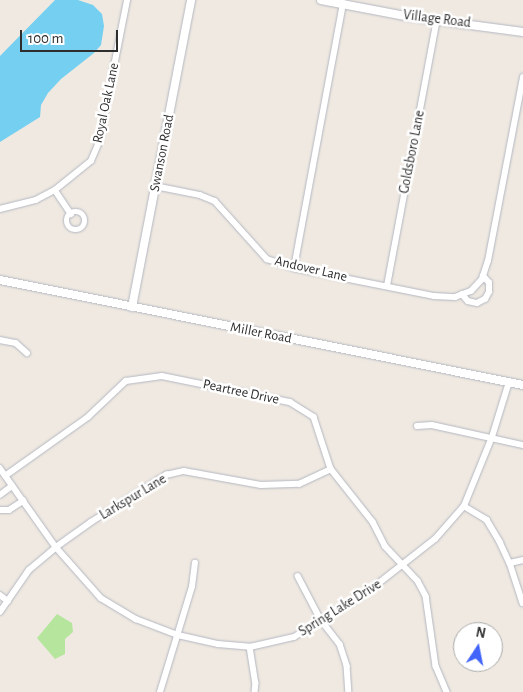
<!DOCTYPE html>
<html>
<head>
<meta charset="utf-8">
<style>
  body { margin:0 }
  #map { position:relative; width:523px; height:692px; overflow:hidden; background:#efe9e1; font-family:"Alegreya Sans",sans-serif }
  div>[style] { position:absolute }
  .green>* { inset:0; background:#b6e59e }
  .water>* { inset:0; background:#75cff0 }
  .roads { filter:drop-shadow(0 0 1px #b4b7c1) drop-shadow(0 0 1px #b4b7c1) }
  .street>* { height:5.5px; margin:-2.75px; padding:0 2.75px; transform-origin:2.75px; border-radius:2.75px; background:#fff }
  .street>.ring { margin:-2.75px; padding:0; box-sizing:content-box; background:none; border:5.5px solid #fff; border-radius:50% }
  .secondary>* { height:8px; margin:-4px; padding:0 4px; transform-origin:4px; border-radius:4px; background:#fff }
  span { translate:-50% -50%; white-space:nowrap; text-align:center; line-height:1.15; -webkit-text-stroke:5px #fff; paint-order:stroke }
  .street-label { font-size:14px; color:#2e2e2e }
  .north { position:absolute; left:453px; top:622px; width:50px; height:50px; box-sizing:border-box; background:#fff; border:1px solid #ababab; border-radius:50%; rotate:11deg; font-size:14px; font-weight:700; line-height:20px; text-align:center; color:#2e2e2e }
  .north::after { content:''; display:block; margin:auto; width:18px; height:22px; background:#4264fb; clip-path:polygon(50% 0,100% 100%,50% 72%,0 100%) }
  .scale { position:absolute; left:20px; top:30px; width:98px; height:22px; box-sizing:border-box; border:2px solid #2e2e2e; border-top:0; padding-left:6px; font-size:15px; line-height:18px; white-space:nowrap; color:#2e2e2e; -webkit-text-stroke:4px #fff; paint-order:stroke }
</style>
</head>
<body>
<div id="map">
  <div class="green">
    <div style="clip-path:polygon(57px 614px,72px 623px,73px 632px,65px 639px,65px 654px,55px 659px,37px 638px)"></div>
  </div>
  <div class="water">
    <div style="clip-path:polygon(55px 0,78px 0,93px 5px,102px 14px,104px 26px,101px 45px,94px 53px,61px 79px,48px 93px,41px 105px,40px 117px,0 142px,0 56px)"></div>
  </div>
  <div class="roads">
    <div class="street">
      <div style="left:155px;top:186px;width:46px;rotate:11.3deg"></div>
      <div style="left:200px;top:195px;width:16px;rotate:22deg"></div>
      <div style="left:215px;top:201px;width:78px;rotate:48.1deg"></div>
      <div style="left:267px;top:259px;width:28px;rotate:18deg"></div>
      <div style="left:294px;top:268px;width:143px;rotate:11.3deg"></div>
      <div style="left:434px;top:296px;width:21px;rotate:3deg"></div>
      <div style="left:455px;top:297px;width:17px;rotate:-21deg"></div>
      <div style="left:471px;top:291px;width:16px;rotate:-47deg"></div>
      <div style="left:482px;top:279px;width:19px;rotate:-72deg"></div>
      <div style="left:488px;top:261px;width:187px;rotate:-79.2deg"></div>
      <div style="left:55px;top:190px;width:29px;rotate:56deg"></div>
      <div style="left:0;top:209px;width:37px;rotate:-14deg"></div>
      <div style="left:36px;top:200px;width:21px;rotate:-28deg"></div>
      <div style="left:55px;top:190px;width:46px;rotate:-38.9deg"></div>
      <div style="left:91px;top:161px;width:21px;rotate:-67deg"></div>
      <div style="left:99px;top:142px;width:145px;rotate:-78.8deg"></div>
      <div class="ring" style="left:67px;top:212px;width:12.5px;height:12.5px"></div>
      <div style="left:294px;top:268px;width:269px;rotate:-79.5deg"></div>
      <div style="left:387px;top:286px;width:272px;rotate:-79.4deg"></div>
      <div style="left:462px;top:294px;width:9px;rotate:49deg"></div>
      <div style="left:468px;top:301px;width:9px;rotate:13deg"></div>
      <div style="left:477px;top:303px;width:9px;rotate:-27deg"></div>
      <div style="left:485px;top:299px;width:8px;rotate:-60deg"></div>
      <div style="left:489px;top:292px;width:9px;rotate:-90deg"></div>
      <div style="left:489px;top:283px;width:9px;rotate:-131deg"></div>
      <div style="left:0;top:340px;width:16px;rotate:11deg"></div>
      <div style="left:16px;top:343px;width:15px;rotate:42deg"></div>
      <div style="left:417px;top:426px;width:15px;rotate:-4deg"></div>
      <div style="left:432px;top:425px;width:93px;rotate:12.4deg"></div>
      <div style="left:0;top:468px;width:97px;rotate:54.7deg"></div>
      <div style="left:56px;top:547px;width:68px;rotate:48.6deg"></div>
      <div style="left:101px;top:598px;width:41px;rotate:31deg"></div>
      <div style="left:136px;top:619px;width:45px;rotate:20.9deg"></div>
      <div style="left:178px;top:635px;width:41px;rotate:12.7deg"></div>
      <div style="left:218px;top:644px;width:32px;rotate:5deg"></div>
      <div style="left:250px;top:647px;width:45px;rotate:-12.8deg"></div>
      <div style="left:294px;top:637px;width:83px;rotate:-31.2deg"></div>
      <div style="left:365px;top:594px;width:89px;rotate:-38.2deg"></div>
      <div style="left:435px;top:539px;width:44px;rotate:-48.7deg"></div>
      <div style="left:464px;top:506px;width:74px;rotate:-67.9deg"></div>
      <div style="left:492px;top:437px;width:58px;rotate:-72.8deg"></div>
      <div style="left:5px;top:476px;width:102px;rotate:-35.4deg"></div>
      <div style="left:88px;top:417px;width:52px;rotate:-43.5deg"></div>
      <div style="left:126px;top:381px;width:36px;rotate:-8deg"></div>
      <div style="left:162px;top:376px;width:131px;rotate:11.5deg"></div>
      <div style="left:290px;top:402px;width:28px;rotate:32deg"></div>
      <div style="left:314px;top:417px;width:55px;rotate:71.9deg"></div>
      <div style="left:331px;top:469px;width:68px;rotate:51.6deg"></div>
      <div style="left:373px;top:522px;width:27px;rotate:63deg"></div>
      <div style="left:385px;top:546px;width:48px;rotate:46.7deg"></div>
      <div style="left:418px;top:581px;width:17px;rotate:62deg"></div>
      <div style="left:426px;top:596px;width:71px;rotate:81.9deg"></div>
      <div style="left:436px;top:666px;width:28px;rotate:67deg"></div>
      <div style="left:0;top:495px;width:15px;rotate:-37deg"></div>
      <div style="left:464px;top:506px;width:27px;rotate:31deg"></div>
      <div style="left:487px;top:520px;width:26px;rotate:59deg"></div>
      <div style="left:500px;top:542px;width:23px;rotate:65deg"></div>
      <div style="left:510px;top:563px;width:42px;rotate:72deg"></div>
      <div style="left:0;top:510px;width:9px"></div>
      <div style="left:9px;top:510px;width:17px;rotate:-33deg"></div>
      <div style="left:510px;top:563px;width:13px;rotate:-13deg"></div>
      <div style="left:298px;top:576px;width:50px;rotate:62.4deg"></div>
      <div style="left:321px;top:620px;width:31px;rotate:52deg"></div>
      <div style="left:340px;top:644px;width:23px;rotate:72deg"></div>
      <div style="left:347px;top:666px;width:26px;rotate:86deg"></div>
      <div style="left:0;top:595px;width:10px;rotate:37deg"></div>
      <div style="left:0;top:612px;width:51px;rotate:-55.4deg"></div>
      <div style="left:29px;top:570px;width:35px;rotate:-40deg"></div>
      <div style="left:56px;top:547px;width:43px;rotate:-35.5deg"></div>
      <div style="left:91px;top:522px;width:89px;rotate:-32.1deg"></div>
      <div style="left:166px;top:475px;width:18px;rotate:-13deg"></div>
      <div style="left:184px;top:471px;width:78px;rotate:10.3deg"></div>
      <div style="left:261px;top:485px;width:38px;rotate:-2deg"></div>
      <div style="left:299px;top:484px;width:35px;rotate:-25deg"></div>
      <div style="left:250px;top:647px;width:36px;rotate:81deg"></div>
      <div style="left:256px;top:683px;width:9px;rotate:96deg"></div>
      <div style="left:160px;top:692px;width:110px;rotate:-73.1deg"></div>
      <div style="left:192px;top:587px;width:24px;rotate:-83deg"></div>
    </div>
    <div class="secondary">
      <div style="left:321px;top:0;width:91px;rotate:10.8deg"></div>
      <div style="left:410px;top:17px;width:114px;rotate:7.6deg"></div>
      <div style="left:0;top:280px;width:533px;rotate:11.35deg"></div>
      <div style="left:132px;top:307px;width:313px;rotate:-79.1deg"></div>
    </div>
  </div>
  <div class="street-label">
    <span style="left:437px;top:19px;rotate:7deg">Village Road</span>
    <span style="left:106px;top:103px;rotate:-78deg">Royal Oak Lane</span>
    <span style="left:412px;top:152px;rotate:-79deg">Goldsboro Lane</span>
    <span style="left:162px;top:153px;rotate:-79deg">Swanson Road</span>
    <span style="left:311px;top:269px;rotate:13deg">Andover Lane</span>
    <span style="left:261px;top:333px;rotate:11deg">Miller Road</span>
    <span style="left:241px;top:392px;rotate:12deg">Peartree Drive</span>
    <span style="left:133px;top:497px;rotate:-31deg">Larkspur Lane</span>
    <span style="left:340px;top:608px;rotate:-32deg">Spring Lake Drive</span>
  </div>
  <div class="north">N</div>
  <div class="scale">100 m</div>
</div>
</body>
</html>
